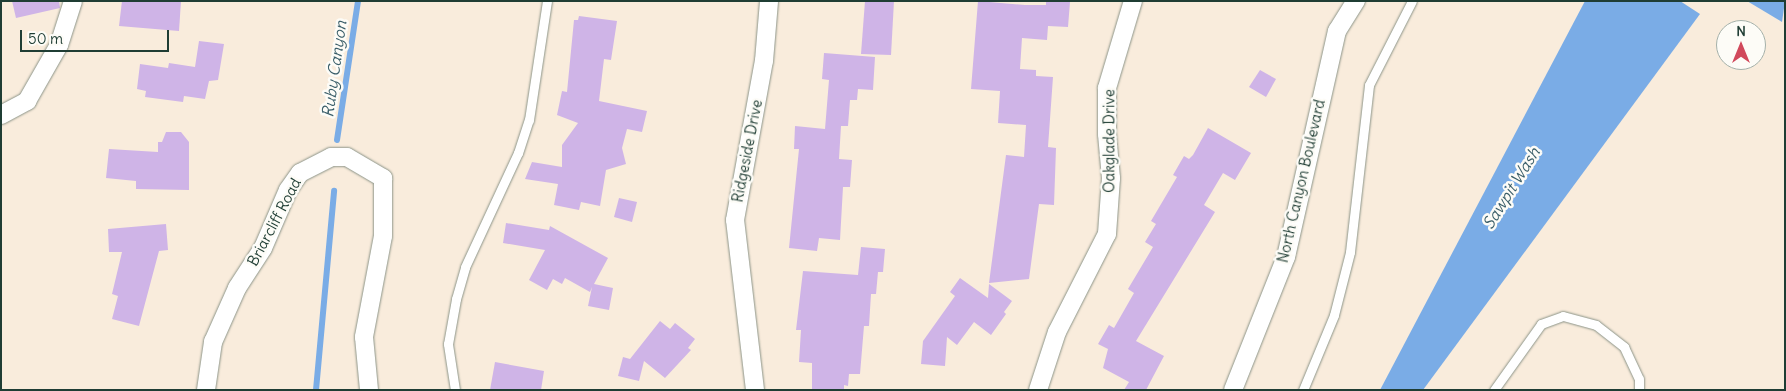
<!DOCTYPE html>
<html>
<head>
<meta charset="utf-8">
<style>
  body { margin:0 }
  #map { position:relative; width:1786px; height:391px; overflow:hidden; background:#f9ecdc; font-family:Delius,sans-serif }
  div>[style] { position:absolute }
  .water>* { inset:0; background:#7aace6 }
  .stream>* { height:6px; margin:-3px; padding:0 3px; transform-origin:3px; border-radius:3px; background:#7aace6 }
  .building>* { inset:0; background:#cfb4e7 }
  .roads { filter:drop-shadow(0 0 1px #8c9488) drop-shadow(0 0 1px #8c9488) }
  .lane>* { height:9px; margin:-4.5px; padding:0 4.5px; transform-origin:4.5px; border-radius:4.5px; background:#fff }
  .street>* { height:18px; margin:-9px; padding:0 9px; transform-origin:9px; border-radius:9px; background:#fff }
  span { translate:-50% -50%; white-space:nowrap; text-align:center; line-height:1.15; -webkit-text-stroke:5px #fdfcf7; paint-order:stroke }
  .street-label { font-size:15px; color:#1f3d34 }
  .water-label { font-size:16px; color:#3a5e69; font-style:italic }
  .frame { position:absolute; inset:0; border:2px solid #1f3d34; pointer-events:none }
  .north { position:absolute; left:1716px; top:20px; width:50px; height:50px; box-sizing:border-box; background:#fdfcf7; border:1px solid #a4b0a9; border-radius:50%; rotate:0deg; font-size:14px; font-weight:700; line-height:20px; text-align:center; color:#1f3d34 }
  .north::after { content:''; display:block; margin:auto; width:18px; height:22px; background:#d1495b; clip-path:polygon(50% 0,100% 100%,50% 72%,0 100%) }
  .scale { position:absolute; left:20px; top:30px; width:149px; height:22px; box-sizing:border-box; border:2px solid #1f3d34; border-top:0; padding-left:6px; font-size:15px; line-height:18px; white-space:nowrap; color:#1f3d34; -webkit-text-stroke:4px #fdfcf7; paint-order:stroke }
</style>
</head>
<body>
<div id="map">
  <div class="water">
    <div style="clip-path:polygon(1585px 1px,1680px 1px,1700px 14px,1423px 390px,1380px 390px)"></div>
    <div style="clip-path:polygon(1747px 1px,1785px 1px,1782px 22px)"></div>
  </div>
  <div class="stream">
    <div style="left:337px;top:140px;width:141px;rotate:-81.4deg"></div>
    <div style="left:316px;top:390px;width:200px;rotate:-84.8deg"></div>
  </div>
  <div class="building">
    <div style="clip-path:polygon(12px 1px,59px 1px,60px 8px,16px 18px)"></div>
    <div style="clip-path:polygon(122px 1px,181px 1px,179px 31px,119px 26px)"></div>
    <div style="clip-path:polygon(865px 1px,894px 1px,891px 55px,861px 54px)"></div>
    <div style="clip-path:polygon(978px 1px,1025px 5px,1046px 5px,1046px 1px,1070px 2px,1068px 27px,1048px 26px,1047px 40px,1022px 38px,1020px 69px,1036px 70px,1036px 76px,1053px 77px,1048px 147px,1056px 148px,1054px 205px,1039px 204px,1029px 279px,989px 283px,1006px 155px,1024px 157px,1026px 125px,998px 123px,1000px 91px,971px 89px)"></div>
    <div style="clip-path:polygon(579px 16px,617px 21px,611px 60px,604px 59px,599px 101px,647px 111px,642px 132px,627px 129px,622px 148px,626px 164px,606px 170px,600px 206px,581px 202px,579px 210px,554px 205px,558px 184px,525px 179px,532px 162px,562px 167px,562px 145px,578px 123px,557px 115px,562px 91px,567px 92px,574px 20px,578px 20px)"></div>
    <div style="clip-path:polygon(199px 41px,224px 44px,218px 80px,209px 81px,205px 99px,184px 96px,183px 102px,145px 97px,146px 91px,137px 89px,140px 64px,168px 68px,169px 63px,195px 67px)"></div>
    <div style="clip-path:polygon(824px 53px,875px 57px,873px 90px,858px 89px,857px 100px,850px 100px,848px 126px,841px 126px,839px 159px,852px 160px,850px 187px,843px 187px,840px 240px,819px 238px,817px 251px,789px 248px,799px 149px,794px 149px,795px 126px,825px 129px,829px 80px,822px 79px)"></div>
    <div style="clip-path:polygon(1260px 70px,1276px 79px,1266px 97px,1249px 87px)"></div>
    <div style="clip-path:polygon(1208px 128px,1251px 153px,1235px 180px,1223px 173px,1204px 205px,1215px 212px,1136px 341px,1164px 356px,1146px 390px,1124px 390px,1129px 382px,1103px 368px,1108px 349px,1098px 344px,1109px 325px,1114px 328px,1134px 293px,1128px 289px,1153px 247px,1145px 242px,1156px 224px,1151px 221px,1177px 177px,1173px 175px,1184px 156px,1189px 159px,1193px 155px)"></div>
    <div style="clip-path:polygon(166px 132px,181px 132px,189px 142px,189px 190px,136px 189px,136px 181px,106px 178px,109px 149px,158px 152px,158px 142px,162px 142px)"></div>
    <div style="clip-path:polygon(619px 198px,637px 202px,632px 222px,614px 217px)"></div>
    <div style="clip-path:polygon(506px 223px,549px 230px,550px 226px,608px 258px,594px 284px,613px 288px,609px 310px,588px 306px,592px 287px,590px 292px,565px 278px,562px 284px,553px 279px,547px 290px,529px 280px,545px 250px,503px 243px)"></div>
    <div style="clip-path:polygon(166px 224px,168px 250px,159px 251px,139px 326px,112px 319px,118px 296px,112px 294px,122px 252px,109px 252px,108px 229px)"></div>
    <div style="clip-path:polygon(861px 247px,885px 249px,883px 272px,878px 272px,876px 294px,871px 294px,869px 326px,864px 326px,860px 374px,849px 374px,848px 386px,844px 385px,844px 390px,812px 390px,812px 363px,799px 362px,801px 330px,796px 330px,803px 271px,858px 275px)"></div>
    <div style="clip-path:polygon(960px 278px,988px 298px,989px 284px,1012px 301px,1004px 312px,1006px 314px,991px 335px,974px 322px,957px 345px,947px 337px,945px 366px,921px 364px,923px 341px,955px 296px,950px 292px)"></div>
    <div style="clip-path:polygon(660px 321px,670px 329px,675px 323px,695px 339px,688px 348px,691px 350px,665px 378px,644px 361px,639px 381px,618px 376px,623px 357px,630px 359px)"></div>
    <div style="clip-path:polygon(495px 362px,544px 371px,541px 390px,490px 390px)"></div>
  </div>
  <div class="roads">
    <div class="lane">
      <div style="left:455px;top:390px;width:47px;rotate:-98.7deg"></div>
      <div style="left:448px;top:344px;width:46px;rotate:-79.9deg"></div>
      <div style="left:456px;top:299px;width:33px;rotate:-74deg"></div>
      <div style="left:465px;top:267px;width:126px;rotate:-65.1deg"></div>
      <div style="left:518px;top:153px;width:35px;rotate:-72deg"></div>
      <div style="left:529px;top:120px;width:120px;rotate:-81.4deg"></div>
      <div style="left:1303px;top:390px;width:81px;rotate:-67.5deg"></div>
      <div style="left:1334px;top:315px;width:65px;rotate:-75.7deg"></div>
      <div style="left:1350px;top:252px;width:168px;rotate:-83.5deg"></div>
      <div style="left:1369px;top:85px;width:94px;rotate:-62.9deg"></div>
      <div style="left:1494px;top:390px;width:81px;rotate:-54.5deg"></div>
      <div style="left:1541px;top:324px;width:23px;rotate:-20deg"></div>
      <div style="left:1563px;top:316px;width:34px;rotate:15deg"></div>
      <div style="left:1596px;top:325px;width:36px;rotate:38deg"></div>
      <div style="left:1624px;top:347px;width:35px;rotate:65deg"></div>
      <div style="left:1639px;top:379px;width:11px;rotate:90deg"></div>
    </div>
    <div class="street">
      <div style="left:1px;top:115px;width:30px;rotate:-28deg"></div>
      <div style="left:27px;top:101px;width:64px;rotate:-60.3deg"></div>
      <div style="left:59px;top:45px;width:46px;rotate:-72.3deg"></div>
      <div style="left:206px;top:390px;width:49px;rotate:-81.7deg"></div>
      <div style="left:213px;top:342px;width:59px;rotate:-66deg"></div>
      <div style="left:237px;top:288px;width:48px;rotate:-57deg"></div>
      <div style="left:263px;top:248px;width:63px;rotate:-66.7deg"></div>
      <div style="left:288px;top:190px;width:21px;rotate:-55deg"></div>
      <div style="left:300px;top:173px;width:35px;rotate:-27deg"></div>
      <div style="left:331px;top:157px;width:16px"></div>
      <div style="left:347px;top:157px;width:42px;rotate:30.3deg"></div>
      <div style="left:383px;top:178px;width:58px;rotate:90deg"></div>
      <div style="left:383px;top:236px;width:103px;rotate:100.7deg"></div>
      <div style="left:364px;top:337px;width:53px;rotate:84.6deg"></div>
      <div style="left:755px;top:390px;width:171px;rotate:-96.7deg"></div>
      <div style="left:735px;top:220px;width:162px;rotate:-79.7deg"></div>
      <div style="left:764px;top:61px;width:60px;rotate:-85.2deg"></div>
      <div style="left:1038px;top:390px;width:61px;rotate:-71.9deg"></div>
      <div style="left:1057px;top:332px;width:110px;rotate:-63deg"></div>
      <div style="left:1107px;top:234px;width:56px;rotate:-85.9deg"></div>
      <div style="left:1111px;top:178px;width:44px;rotate:-95.2deg"></div>
      <div style="left:1107px;top:134px;width:46px;rotate:-90deg"></div>
      <div style="left:1107px;top:88px;width:91px;rotate:-73.4deg"></div>
      <div style="left:1233px;top:390px;width:143px;rotate:-68.3deg"></div>
      <div style="left:1286px;top:257px;width:232px;rotate:-77.3deg"></div>
      <div style="left:1337px;top:31px;width:36px;rotate:-58deg"></div>
    </div>
  </div>
  <div class="street-label">
    <span style="left:1109px;top:141px;rotate:-90deg">Oakglade Drive</span>
    <span style="left:747px;top:151px;rotate:-79deg">Ridgeside Drive</span>
    <span style="left:1301px;top:181px;rotate:-77deg">North Canyon Boulevard</span>
    <span style="left:274px;top:222px;rotate:-62deg">Briarcliff Road</span>
  </div>
  <div class="water-label">
    <span style="left:334px;top:69px;rotate:-82deg">Ruby Canyon</span>
    <span style="left:1511px;top:188px;rotate:-58deg">Sawpit Wash</span>
  </div>
  <div class="frame"></div>
  <div class="north">N</div>
  <div class="scale">50 m</div>
</div>
</body>
</html>
